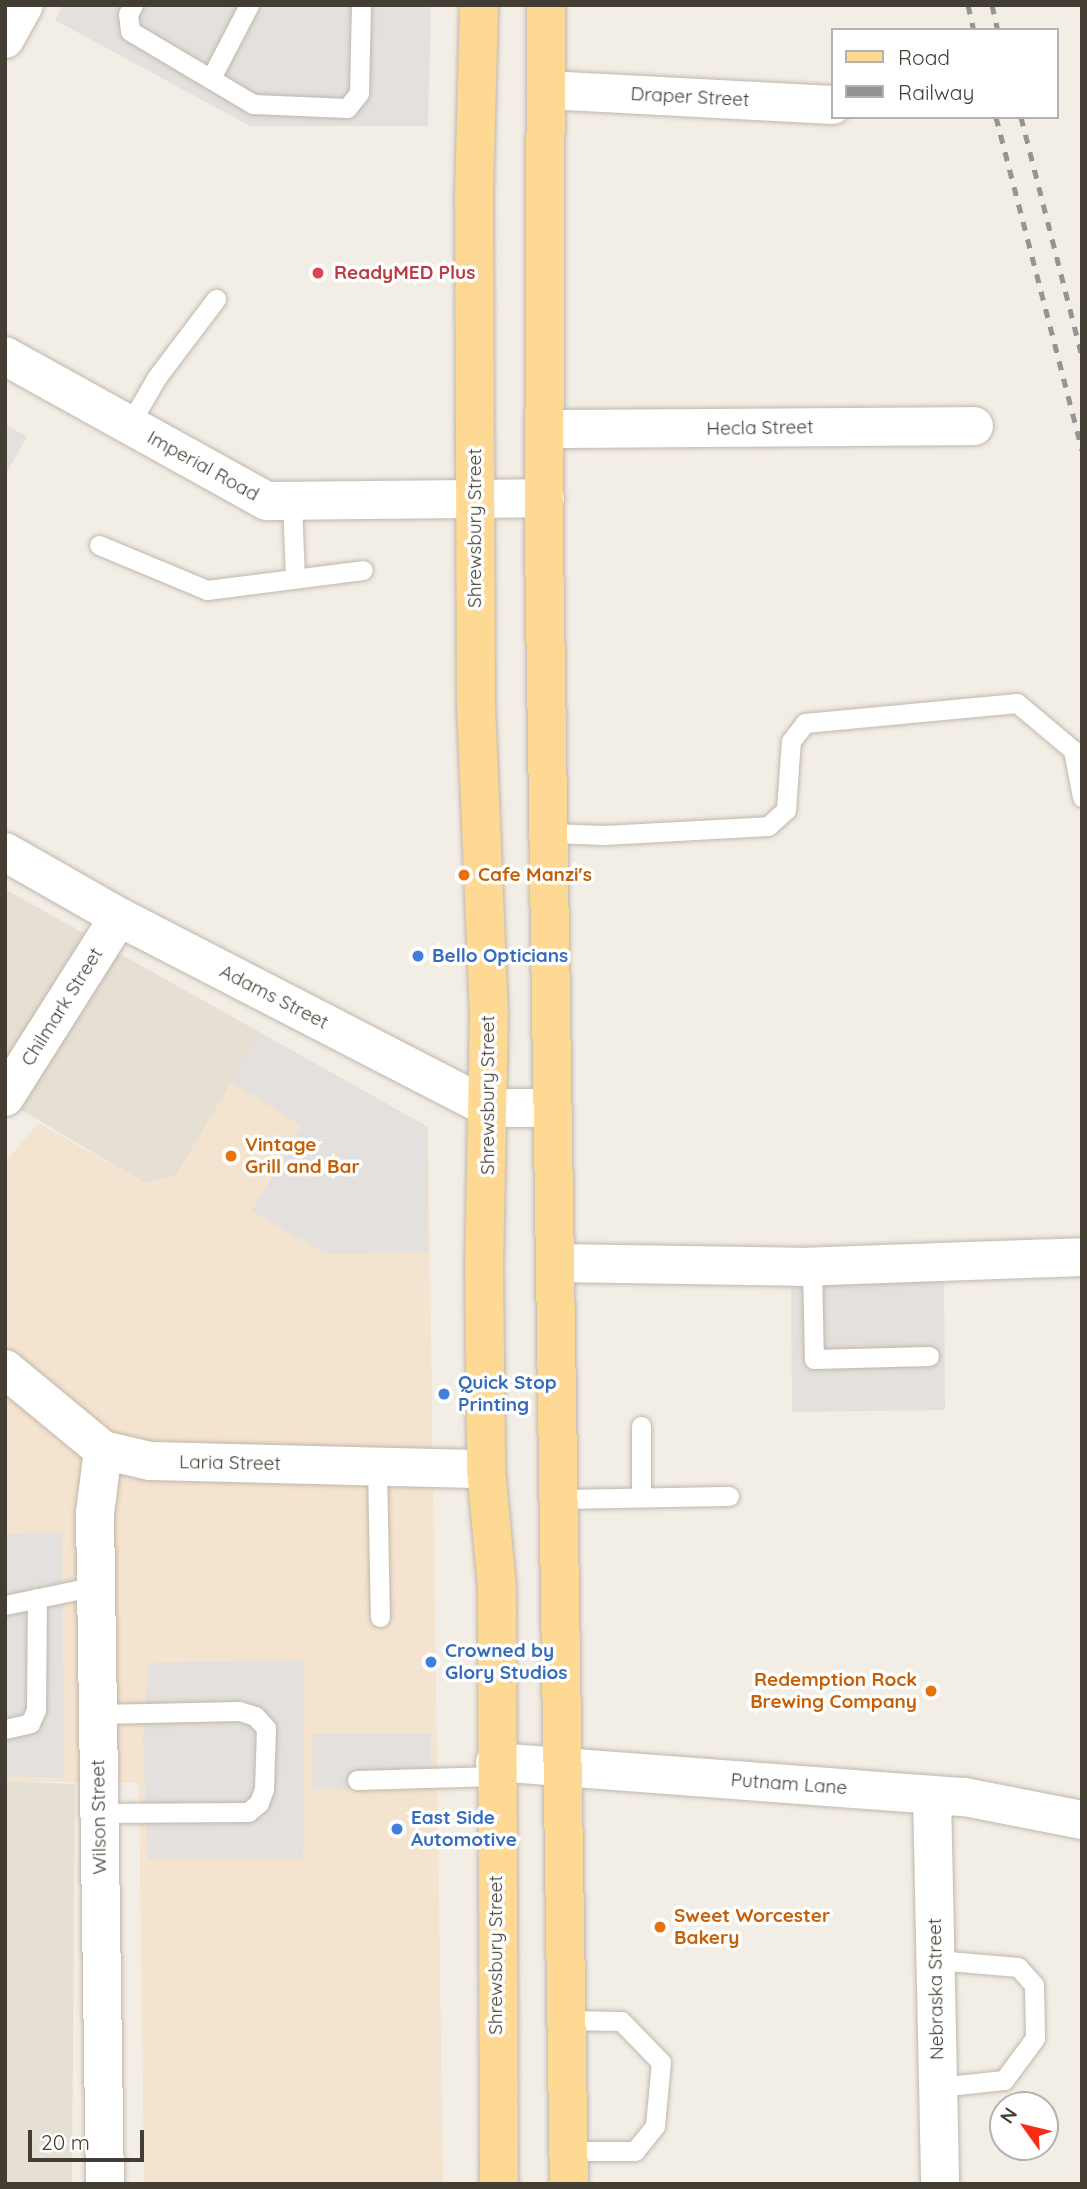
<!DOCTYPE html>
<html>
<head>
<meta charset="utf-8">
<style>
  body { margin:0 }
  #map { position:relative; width:1087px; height:2189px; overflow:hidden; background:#f2ede5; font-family:Quicksand,sans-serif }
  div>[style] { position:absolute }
  .residential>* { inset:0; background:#e6dfd3 }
  .commercial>* { inset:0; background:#f4e3cf }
  .parking>* { inset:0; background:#e3e0dd }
  .roads { filter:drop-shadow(0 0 2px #c0b7aa) drop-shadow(0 0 2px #c0b7aa) }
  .service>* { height:19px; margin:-9.5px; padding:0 9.5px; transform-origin:9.5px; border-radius:9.5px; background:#fff }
  .minor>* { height:38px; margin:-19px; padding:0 19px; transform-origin:19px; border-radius:19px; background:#fff }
  .primary>* { height:38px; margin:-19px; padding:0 19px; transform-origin:19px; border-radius:19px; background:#fdd993 }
  .rail>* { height:5px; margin-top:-2.5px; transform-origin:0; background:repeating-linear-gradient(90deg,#949494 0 9px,transparent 0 18px) }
  .dots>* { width:19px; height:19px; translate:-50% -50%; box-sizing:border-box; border:4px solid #fff; border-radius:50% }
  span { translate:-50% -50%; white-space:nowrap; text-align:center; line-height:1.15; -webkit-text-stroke:7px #fff; paint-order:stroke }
  .street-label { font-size:19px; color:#443d34 }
  .health-label { font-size:19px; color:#be3a42; font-weight:700 }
  .left { translate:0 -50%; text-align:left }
  .food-label { font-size:19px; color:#c56008; font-weight:700 }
  .right { translate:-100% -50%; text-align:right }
  .shop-label { font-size:19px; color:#366cbe; font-weight:700 }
  .frame { position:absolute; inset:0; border:7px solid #443d34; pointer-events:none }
  .legend { position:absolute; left:831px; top:28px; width:228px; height:91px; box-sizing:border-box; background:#fff; border:2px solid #b4b1ae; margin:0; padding:9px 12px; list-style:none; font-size:21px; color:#443d34 }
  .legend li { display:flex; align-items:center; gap:14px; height:35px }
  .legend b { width:35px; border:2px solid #b4b1ae }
  .north { position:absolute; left:989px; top:2091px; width:70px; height:70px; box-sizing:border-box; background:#fff; border:2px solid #b4b1ae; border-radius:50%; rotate:304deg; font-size:19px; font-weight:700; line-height:28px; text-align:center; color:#443d34 }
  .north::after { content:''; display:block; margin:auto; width:24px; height:32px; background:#f72b16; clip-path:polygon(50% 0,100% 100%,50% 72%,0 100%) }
  .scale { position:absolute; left:28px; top:2130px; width:116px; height:32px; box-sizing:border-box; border:4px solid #443d34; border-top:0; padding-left:9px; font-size:21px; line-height:24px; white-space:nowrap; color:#443d34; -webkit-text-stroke:5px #fff; paint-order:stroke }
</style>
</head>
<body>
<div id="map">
  <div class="residential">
    <div style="clip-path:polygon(5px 889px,261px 1033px,176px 1176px,144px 1183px,5px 1100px)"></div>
    <div style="clip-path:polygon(5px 1781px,75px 1784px,72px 2184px,5px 2184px)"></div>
  </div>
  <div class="commercial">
    <div style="clip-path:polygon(261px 1033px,428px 1127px,443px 2184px,144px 2184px,139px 1783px,5px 1781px,5px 1163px,38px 1123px,144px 1183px,176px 1176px)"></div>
  </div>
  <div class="parking">
    <div style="clip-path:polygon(63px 5px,431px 5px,428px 126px,250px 126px,55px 20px)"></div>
    <div style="clip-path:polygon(5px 424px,27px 437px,5px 475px)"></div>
    <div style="clip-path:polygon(261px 1033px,428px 1127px,428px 1252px,326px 1254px,252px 1211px,302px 1126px,231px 1082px)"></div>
    <div style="clip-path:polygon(944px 1278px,945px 1410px,792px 1412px,791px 1280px)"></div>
    <div style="clip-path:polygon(62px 1532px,64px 1778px,5px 1776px,5px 1534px)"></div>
    <div style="clip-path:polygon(304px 1660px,303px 1860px,148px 1859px,143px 1740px,149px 1663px)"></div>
    <div style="clip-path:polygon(313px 1734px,431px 1734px,431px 1789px,312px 1789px)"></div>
  </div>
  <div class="roads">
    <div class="service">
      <div style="left:133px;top:5px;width:10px;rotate:119deg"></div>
      <div style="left:128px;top:14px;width:17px;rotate:83deg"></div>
      <div style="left:130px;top:31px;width:143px;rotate:30.7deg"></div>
      <div style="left:253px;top:104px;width:94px;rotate:2.4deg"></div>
      <div style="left:347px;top:108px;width:19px;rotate:-51deg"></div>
      <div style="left:359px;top:93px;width:88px;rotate:-88.7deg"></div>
      <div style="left:211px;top:78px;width:82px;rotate:-62.5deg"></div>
      <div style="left:129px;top:425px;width:56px;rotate:-59.7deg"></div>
      <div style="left:157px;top:377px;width:98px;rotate:-52.9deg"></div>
      <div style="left:292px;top:501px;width:77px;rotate:87.8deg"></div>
      <div style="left:99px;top:545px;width:117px;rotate:22.6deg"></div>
      <div style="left:207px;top:590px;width:157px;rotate:-7.3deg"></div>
      <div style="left:551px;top:833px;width:53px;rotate:2.2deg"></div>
      <div style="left:604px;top:835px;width:164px;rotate:-3.1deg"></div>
      <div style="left:768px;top:826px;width:24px;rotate:-42deg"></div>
      <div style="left:786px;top:810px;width:69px;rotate:-85.9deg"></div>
      <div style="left:791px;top:741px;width:23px;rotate:-52deg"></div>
      <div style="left:805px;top:723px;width:213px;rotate:-5.4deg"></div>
      <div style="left:1017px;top:703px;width:73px;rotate:40deg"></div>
      <div style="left:1073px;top:750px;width:48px;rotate:79.2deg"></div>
      <div style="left:812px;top:1267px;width:92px;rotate:88.8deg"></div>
      <div style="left:814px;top:1359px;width:115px;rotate:-1.5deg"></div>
      <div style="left:377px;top:1466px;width:151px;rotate:88.9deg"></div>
      <div style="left:641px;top:1497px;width:71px;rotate:-90deg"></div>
      <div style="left:559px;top:1499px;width:170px;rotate:-1deg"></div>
      <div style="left:5px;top:1605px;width:93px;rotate:-11.8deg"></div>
      <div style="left:98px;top:1714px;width:141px;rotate:-1.2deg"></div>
      <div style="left:239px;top:1711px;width:17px;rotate:17deg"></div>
      <div style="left:255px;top:1716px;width:16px;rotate:47deg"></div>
      <div style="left:266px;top:1728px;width:61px;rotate:91.9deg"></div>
      <div style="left:264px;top:1789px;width:15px;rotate:110deg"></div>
      <div style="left:259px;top:1803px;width:14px;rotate:141deg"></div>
      <div style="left:248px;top:1812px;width:149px;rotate:179.6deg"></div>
      <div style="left:5px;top:1729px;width:26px;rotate:-13deg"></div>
      <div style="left:30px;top:1723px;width:14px;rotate:-65deg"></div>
      <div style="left:36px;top:1710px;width:112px;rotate:-89.5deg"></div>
      <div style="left:357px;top:1780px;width:138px;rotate:-1.7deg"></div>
      <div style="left:936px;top:1960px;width:82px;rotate:4.9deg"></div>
      <div style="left:1018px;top:1967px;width:24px;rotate:48deg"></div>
      <div style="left:1034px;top:1985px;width:53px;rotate:88.9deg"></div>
      <div style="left:1035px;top:2038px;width:52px;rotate:126.4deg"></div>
      <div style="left:1004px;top:2080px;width:66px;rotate:173.9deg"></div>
      <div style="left:565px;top:2020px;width:56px;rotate:1deg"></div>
      <div style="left:621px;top:2021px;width:57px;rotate:45.7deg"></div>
      <div style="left:661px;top:2062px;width:64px;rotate:95.4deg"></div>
      <div style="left:655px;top:2126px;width:32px;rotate:129deg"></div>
      <div style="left:635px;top:2151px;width:67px;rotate:180deg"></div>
    </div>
    <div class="minor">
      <div style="left:5px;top:39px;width:39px;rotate:-61deg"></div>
      <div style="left:546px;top:90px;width:287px;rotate:3deg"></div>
      <div style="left:5px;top:356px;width:299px;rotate:29deg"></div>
      <div style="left:267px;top:501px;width:278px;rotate:-0.6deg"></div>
      <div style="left:547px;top:429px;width:427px;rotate:-0.4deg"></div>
      <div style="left:5px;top:852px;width:131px;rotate:29.7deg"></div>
      <div style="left:119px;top:917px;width:416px;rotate:27.3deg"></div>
      <div style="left:489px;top:1108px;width:63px"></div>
      <div style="left:5px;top:1097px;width:213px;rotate:-57.7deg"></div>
      <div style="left:555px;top:1263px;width:244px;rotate:0.9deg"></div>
      <div style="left:799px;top:1267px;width:283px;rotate:-2deg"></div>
      <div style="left:5px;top:1369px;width:127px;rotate:39.6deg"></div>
      <div style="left:103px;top:1450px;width:48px;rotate:13.2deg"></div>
      <div style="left:150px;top:1461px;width:336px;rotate:1.4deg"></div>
      <div style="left:103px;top:1450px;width:64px;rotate:97.2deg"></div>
      <div style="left:95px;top:1513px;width:671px;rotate:89.15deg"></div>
      <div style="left:495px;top:1762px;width:471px;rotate:4.3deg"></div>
      <div style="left:965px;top:1797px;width:119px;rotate:11.1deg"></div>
      <div style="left:932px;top:1795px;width:389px;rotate:88.8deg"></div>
    </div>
    <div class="primary">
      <div style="left:479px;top:5px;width:186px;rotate:91.5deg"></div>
      <div style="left:474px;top:191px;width:514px;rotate:89.78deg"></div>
      <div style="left:476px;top:705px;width:306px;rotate:87.6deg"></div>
      <div style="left:489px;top:1011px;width:250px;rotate:91.1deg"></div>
      <div style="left:484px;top:1261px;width:208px;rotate:89.4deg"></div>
      <div style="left:486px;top:1469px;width:120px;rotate:84.7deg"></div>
      <div style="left:497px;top:1588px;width:596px;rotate:89.81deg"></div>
      <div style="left:546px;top:5px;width:538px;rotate:90.21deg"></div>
      <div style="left:544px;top:543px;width:1641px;rotate:89.13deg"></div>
    </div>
  </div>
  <div class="rail">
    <div style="left:968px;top:5px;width:26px;rotate:77deg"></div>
    <div style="left:992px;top:5px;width:26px;rotate:77deg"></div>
    <div style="left:996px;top:117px;width:344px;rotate:75.5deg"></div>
    <div style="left:1021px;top:117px;width:248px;rotate:75.7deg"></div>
  </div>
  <div class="dots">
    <div style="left:318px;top:273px;background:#e0444e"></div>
    <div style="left:464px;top:875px;background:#e8710a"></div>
    <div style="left:418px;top:956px;background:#3f7fe0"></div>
    <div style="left:231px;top:1156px;background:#e8710a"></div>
    <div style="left:444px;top:1394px;background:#3f7fe0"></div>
    <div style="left:431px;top:1662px;background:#3f7fe0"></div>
    <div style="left:931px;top:1691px;background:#e8710a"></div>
    <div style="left:397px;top:1829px;background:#3f7fe0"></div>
    <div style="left:660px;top:1927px;background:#e8710a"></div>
  </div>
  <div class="street-label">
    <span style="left:690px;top:97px;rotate:3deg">Draper Street</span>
    <span style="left:760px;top:428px;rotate:-1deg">Hecla Street</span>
    <span style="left:203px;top:466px;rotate:29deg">Imperial Road</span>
    <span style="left:475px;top:528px;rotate:-90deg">Shrewsbury Street</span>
    <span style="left:274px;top:997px;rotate:27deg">Adams Street</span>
    <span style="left:62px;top:1007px;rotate:-58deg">Chilmark Street</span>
    <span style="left:488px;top:1095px;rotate:-90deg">Shrewsbury Street</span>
    <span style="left:230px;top:1463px;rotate:1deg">Laria Street</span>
    <span style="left:789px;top:1784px;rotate:4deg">Putnam Lane</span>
    <span style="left:99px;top:1817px;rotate:-91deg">Wilson Street</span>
    <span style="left:496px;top:1955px;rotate:-90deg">Shrewsbury Street</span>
    <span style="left:936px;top:1989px;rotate:-91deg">Nebraska Street</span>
  </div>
  <div class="health-label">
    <span class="left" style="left:334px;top:273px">ReadyMED Plus</span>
  </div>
  <div class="food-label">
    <span class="left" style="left:478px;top:875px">Cafe Manzi's</span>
    <span class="left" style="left:245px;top:1156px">Vintage<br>Grill and Bar</span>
    <span class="right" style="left:917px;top:1691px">Redemption Rock<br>Brewing Company</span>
    <span class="left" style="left:674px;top:1927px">Sweet Worcester<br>Bakery</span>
  </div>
  <div class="shop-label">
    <span class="left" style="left:432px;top:956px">Bello Opticians</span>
    <span class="left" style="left:458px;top:1394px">Quick Stop<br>Printing</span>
    <span class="left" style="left:445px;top:1662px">Crowned by<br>Glory Studios</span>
    <span class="left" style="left:411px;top:1829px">East Side<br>Automotive</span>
  </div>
  <div class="frame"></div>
  <ul class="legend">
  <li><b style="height:9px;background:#fdd993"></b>Road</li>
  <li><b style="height:9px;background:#949494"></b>Railway</li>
  </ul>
  <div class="north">N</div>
  <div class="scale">20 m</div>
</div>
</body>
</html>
